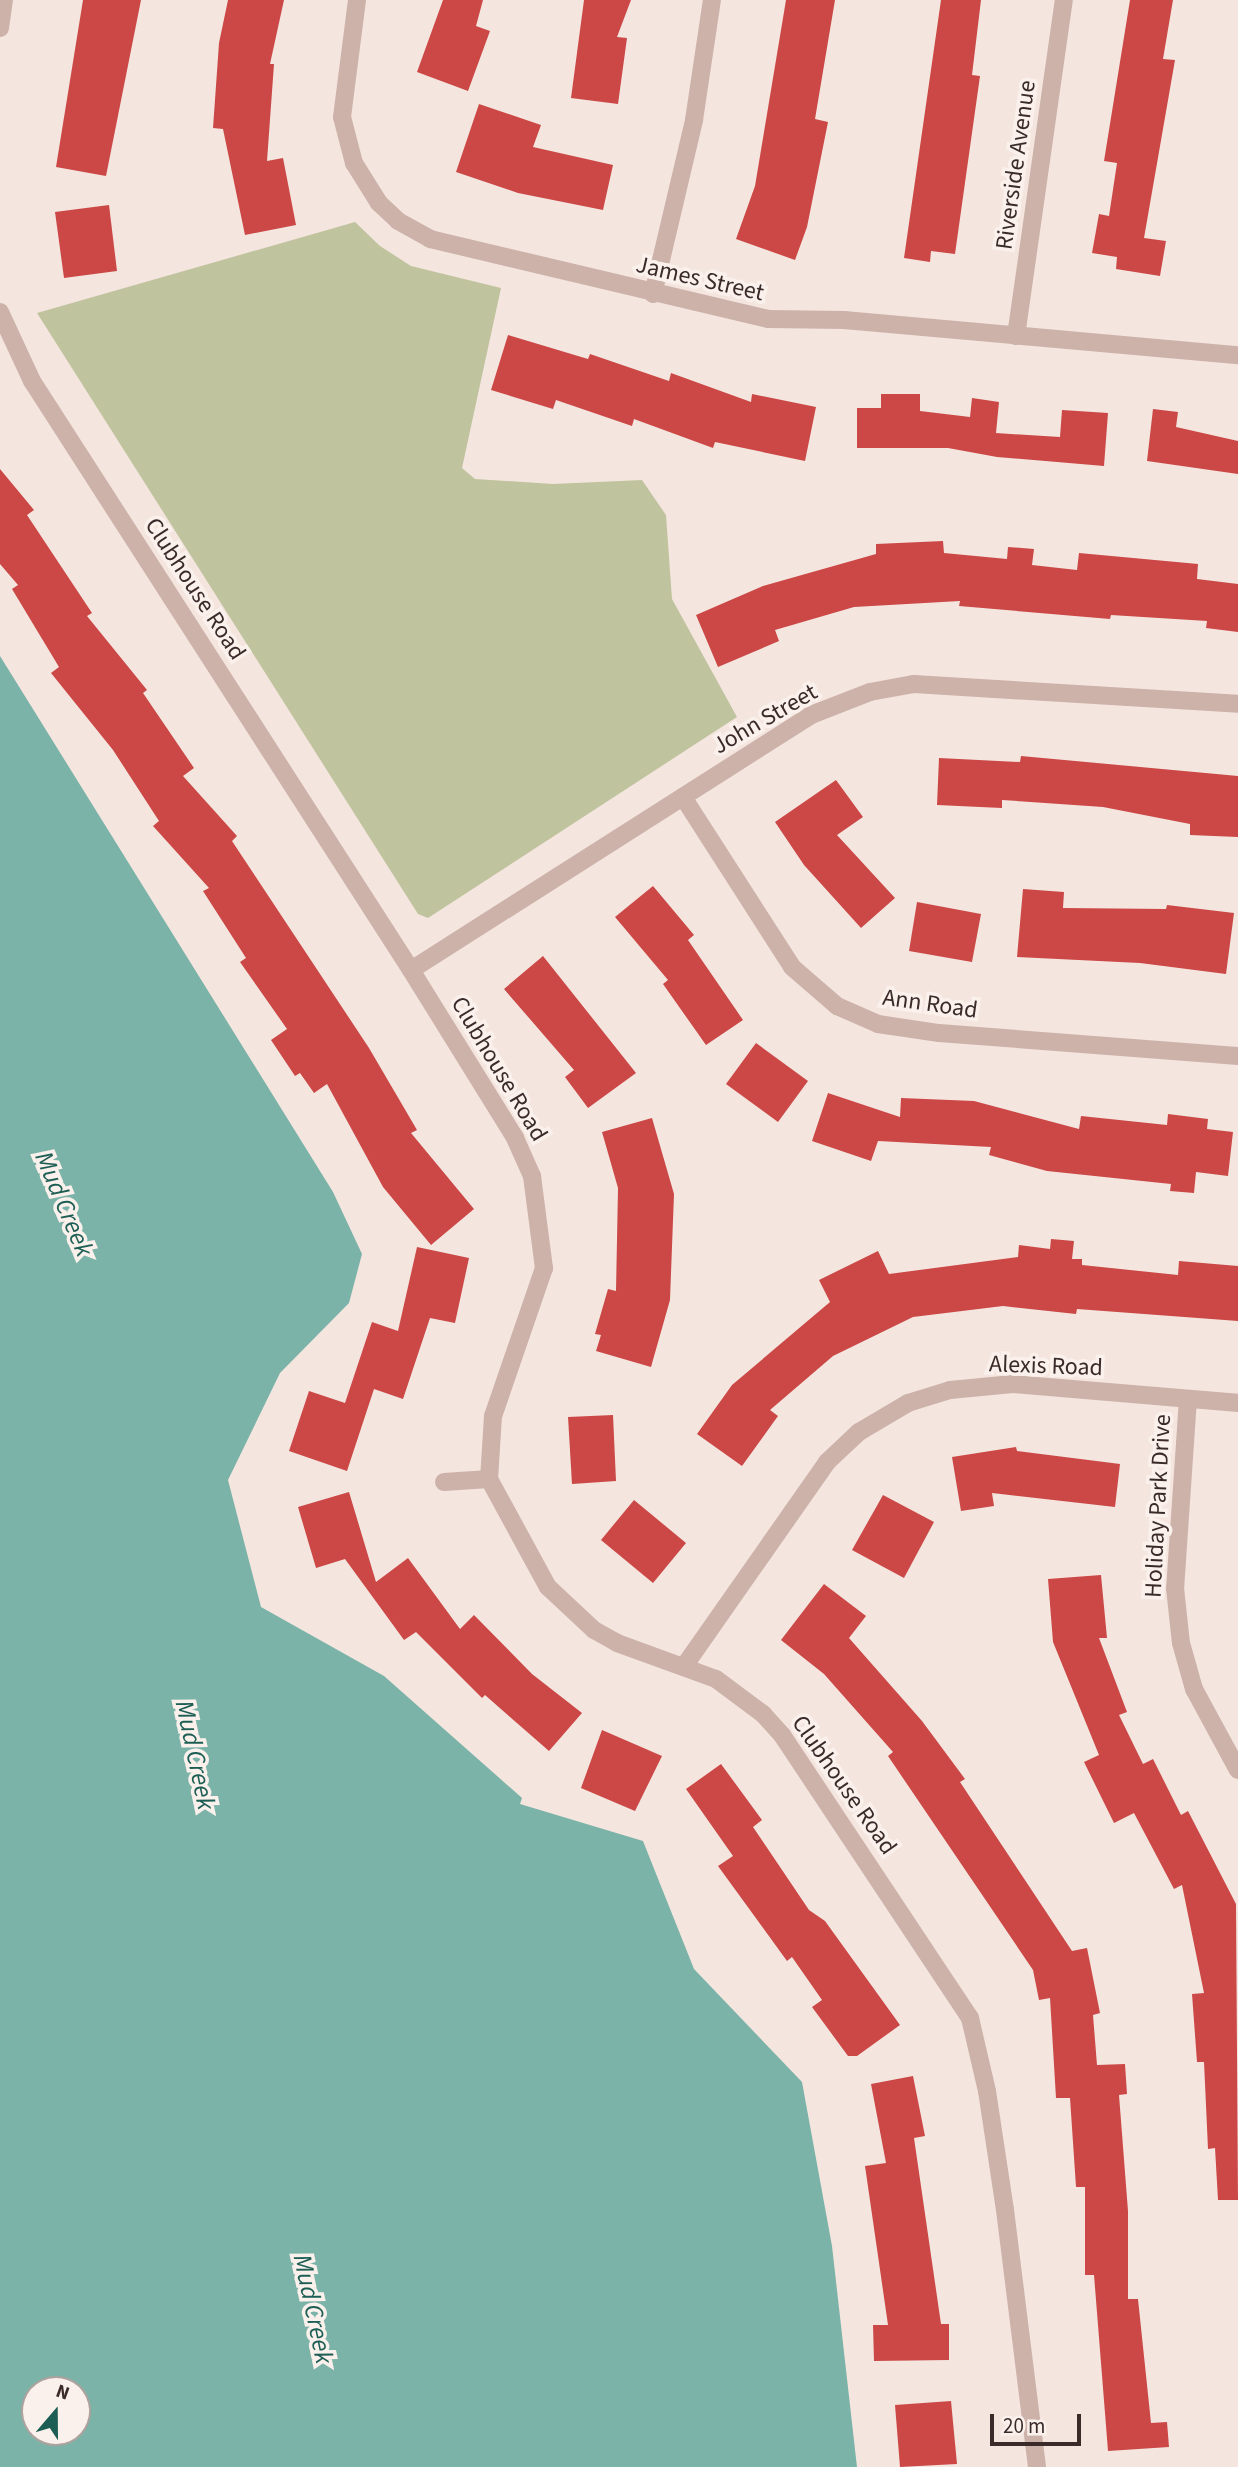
<!DOCTYPE html>
<html>
<head>
<meta charset="utf-8">
<style>
  body { margin:0 }
  #map { position:relative; width:1238px; height:2467px; overflow:hidden; background:#f4e5df; font-family:"Source Sans 3",sans-serif }
  div>[style] { position:absolute }
  .green>* { inset:0; background:#c0c49e }
  .water>* { inset:0; background:#7cb3a9 }
  .building>* { inset:0; background:#cb4846 }
  .minor>* { height:18px; margin:-9px; padding:0 9px; transform-origin:9px; border-radius:9px; background:#cdb2aa }
  span { translate:-50% -50%; white-space:nowrap; text-align:center; line-height:1.15; -webkit-text-stroke:7px #fbf1ec; paint-order:stroke }
  .street-label { font-size:24px; color:#3a2b2a }
  .water-label { font-size:26px; color:#1d5e54; font-style:italic }
  .north { position:absolute; left:21px; top:2376px; width:70px; height:70px; box-sizing:border-box; background:#fbf1ec; border:2px solid #aea29e; border-radius:50%; rotate:20deg; font-size:19px; font-weight:700; line-height:28px; text-align:center; color:#3a2b2a }
  .north::after { content:''; display:block; margin:auto; width:24px; height:32px; background:#1d5e54; clip-path:polygon(50% 0,100% 100%,50% 72%,0 100%) }
  .scale { position:absolute; left:990px; top:2414px; width:91px; height:32px; box-sizing:border-box; border:4px solid #3a2b2a; border-top:0; padding-left:9px; font-size:21px; line-height:24px; white-space:nowrap; color:#3a2b2a; -webkit-text-stroke:5px #fbf1ec; paint-order:stroke }
</style>
</head>
<body>
<div id="map">
  <div class="green">
    <div style="clip-path:polygon(355px 222px,380px 246px,411px 266px,501px 288px,462px 468px,475px 479px,553px 484px,642px 480px,666px 515px,672px 599px,737px 717px,428px 918px,418px 914px,37px 313px)"></div>
  </div>
  <div class="water">
    <div style="clip-path:polygon(evenodd,0 656px,333px 1192px,362px 1254px,349px 1303px,280px 1373px,228px 1480px,261px 1607px,384px 1676px,522px 1798px,520px 1804px,643px 1841px,694px 1969px,802px 2082px,832px 2246px,857px 2467px,0 2467px,0 656px,35px 2390px,77px 2390px,77px 2432px,35px 2432px,35px 2390px)"></div>
  </div>
  <div class="building">
    <div style="clip-path:polygon(83px 0,141px 0,106px 176px,56px 167px)"></div>
    <div style="clip-path:polygon(228px 0,284px 0,270px 64px,274px 64px,267px 161px,283px 158px,296px 225px,245px 235px,223px 129px,213px 128px,219px 43px)"></div>
    <div style="clip-path:polygon(443px 0,483px 0,476px 26px,490px 31px,468px 91px,417px 72px)"></div>
    <div style="clip-path:polygon(584px 0,631px 0,617px 37px,627px 38px,618px 104px,571px 98px)"></div>
    <div style="clip-path:polygon(786px 0,835px 0,815px 119px,828px 122px,807px 227px,795px 260px,736px 239px,755px 186px)"></div>
    <div style="clip-path:polygon(941px 0,981px 0,972px 75px,980px 76px,955px 254px,931px 251px,930px 262px,904px 258px)"></div>
    <div style="clip-path:polygon(1130px 0,1173px 0,1163px 59px,1175px 60px,1144px 238px,1166px 241px,1160px 276px,1116px 269px,1117px 257px,1092px 253px,1099px 214px,1109px 216px,1117px 163px,1104px 161px)"></div>
    <div style="clip-path:polygon(479px 104px,541px 125px,533px 147px,613px 165px,603px 210px,518px 193px,456px 172px)"></div>
    <div style="clip-path:polygon(109px 205px,117px 271px,64px 278px,55px 212px)"></div>
    <div style="clip-path:polygon(508px 335px,588px 359px,590px 354px,669px 381px,671px 373px,751px 402px,752px 394px,816px 407px,805px 461px,715px 442px,713px 448px,634px 419px,632px 426px,556px 400px,553px 409px,491px 390px)"></div>
    <div style="clip-path:polygon(881px 394px,920px 394px,920px 411px,970px 417px,972px 398px,999px 402px,996px 433px,1060px 437px,1062px 410px,1108px 413px,1104px 466px,997px 457px,948px 448px,857px 448px,857px 408px,881px 408px)"></div>
    <div style="clip-path:polygon(1153px 409px,1178px 412px,1176px 427px,1238px 441px,1238px 474px,1147px 461px)"></div>
    <div style="clip-path:polygon(0 469px,34px 510px,27px 515px,92px 613px,87px 616px,147px 690px,143px 693px,194px 768px,183px 776px,237px 836px,232px 841px,369px 1048px,417px 1130px,411px 1133px,474px 1209px,431px 1245px,383px 1187px,327px 1084px,314px 1093px,300px 1073px,295px 1076px,271px 1040px,287px 1029px,240px 962px,246px 958px,203px 891px,209px 888px,153px 826px,159px 821px,113px 750px,51px 673px,59px 667px,12px 589px,18px 585px,0 564px)"></div>
    <div style="clip-path:polygon(943px 541px,944px 553px,1007px 559px,1008px 547px,1034px 549px,1032px 565px,1077px 570px,1079px 553px,1198px 564px,1197px 579px,1238px 584px,1238px 632px,1206px 628px,1207px 621px,1111px 615px,1110px 619px,959px 606px,960px 601px,854px 607px,775px 630px,779px 641px,718px 667px,696px 615px,763px 586px,876px 554px,876px 544px)"></div>
    <div style="clip-path:polygon(1021px 756px,1238px 776px,1238px 837px,1190px 835px,1190px 824px,1103px 807px,1002px 800px,1002px 808px,937px 805px,939px 758px,1020px 762px)"></div>
    <div style="clip-path:polygon(836px 780px,863px 817px,837px 835px,895px 898px,861px 928px,804px 865px,775px 822px)"></div>
    <div style="clip-path:polygon(653px 886px,694px 935px,688px 940px,743px 1020px,706px 1045px,663px 984px,668px 980px,615px 917px)"></div>
    <div style="clip-path:polygon(1023px 889px,1064px 892px,1063px 908px,1166px 909px,1167px 905px,1234px 913px,1226px 974px,1140px 963px,1017px 957px)"></div>
    <div style="clip-path:polygon(917px 902px,981px 914px,972px 962px,909px 951px)"></div>
    <div style="clip-path:polygon(543px 956px,636px 1073px,588px 1108px,565px 1077px,574px 1070px,504px 989px)"></div>
    <div style="clip-path:polygon(756px 1043px,808px 1081px,778px 1122px,726px 1084px)"></div>
    <div style="clip-path:polygon(828px 1093px,900px 1117px,901px 1098px,974px 1101px,1079px 1129px,1081px 1116px,1167px 1125px,1168px 1114px,1208px 1119px,1207px 1129px,1233px 1132px,1228px 1176px,1196px 1172px,1194px 1193px,1170px 1191px,1171px 1184px,1047px 1171px,989px 1155px,991px 1147px,878px 1141px,871px 1161px,812px 1141px)"></div>
    <div style="clip-path:polygon(652px 1118px,674px 1194px,670px 1300px,651px 1367px,596px 1351px,601px 1335px,595px 1334px,608px 1289px,616px 1291px,618px 1188px,602px 1132px)"></div>
    <div style="clip-path:polygon(1051px 1239px,1074px 1241px,1072px 1259px,1082px 1259px,1082px 1265px,1178px 1275px,1179px 1261px,1238px 1266px,1238px 1321px,1077px 1309px,1076px 1314px,1003px 1306px,913px 1317px,833px 1356px,770px 1410px,778px 1416px,742px 1466px,697px 1434px,732px 1385px,830px 1302px,819px 1280px,878px 1251px,889px 1274px,1018px 1257px,1019px 1245px,1050px 1249px)"></div>
    <div style="clip-path:polygon(417px 1247px,469px 1258px,455px 1323px,430px 1318px,403px 1399px,374px 1389px,347px 1471px,289px 1451px,309px 1391px,345px 1403px,372px 1322px,398px 1331px)"></div>
    <div style="clip-path:polygon(613px 1415px,616px 1481px,572px 1484px,568px 1417px)"></div>
    <div style="clip-path:polygon(1016px 1447px,1017px 1451px,1120px 1464px,1115px 1507px,992px 1493px,994px 1506px,961px 1511px,952px 1457px)"></div>
    <div style="clip-path:polygon(349px 1492px,376px 1582px,408px 1558px,460px 1629px,474px 1615px,532px 1674px,582px 1713px,549px 1751px,485px 1695px,482px 1698px,416px 1632px,404px 1640px,345px 1559px,316px 1568px,298px 1507px)"></div>
    <div style="clip-path:polygon(883px 1495px,934px 1522px,904px 1578px,852px 1550px)"></div>
    <div style="clip-path:polygon(634px 1500px,686px 1543px,653px 1583px,601px 1540px)"></div>
    <div style="clip-path:polygon(1101px 1575px,1107px 1638px,1099px 1638px,1127px 1712px,1119px 1715px,1143px 1764px,1153px 1759px,1181px 1815px,1188px 1811px,1236px 1904px,1238px 2200px,1218px 2200px,1215px 2148px,1208px 2149px,1204px 2062px,1197px 2062px,1192px 1994px,1204px 1993px,1182px 1885px,1174px 1889px,1134px 1813px,1114px 1823px,1084px 1762px,1099px 1755px,1053px 1642px,1048px 1579px)"></div>
    <div style="clip-path:polygon(824px 1584px,866px 1616px,849px 1638px,922px 1721px,965px 1779px,960px 1782px,1072px 1951px,1087px 1948px,1100px 2013px,1093px 2015px,1097px 2065px,1125px 2064px,1127px 2094px,1119px 2095px,1128px 2211px,1128px 2299px,1138px 2299px,1151px 2423px,1167px 2422px,1169px 2447px,1108px 2451px,1094px 2275px,1085px 2275px,1085px 2187px,1076px 2187px,1070px 2098px,1056px 2098px,1050px 1998px,1039px 2000px,1033px 1970px,888px 1756px,893px 1752px,824px 1674px,781px 1640px)"></div>
    <div style="clip-path:polygon(602px 1730px,662px 1756px,635px 1811px,581px 1788px)"></div>
    <div style="clip-path:polygon(721px 1764px,762px 1820px,753px 1827px,809px 1910px,825px 1921px,900px 2025px,857px 2056px,848px 2056px,812px 2007px,822px 2000px,792px 1957px,787px 1961px,718px 1866px,733px 1856px,686px 1789px)"></div>
    <div style="clip-path:polygon(913px 2076px,925px 2136px,914px 2138px,941px 2324px,949px 2324px,949px 2360px,874px 2361px,873px 2325px,888px 2325px,865px 2166px,886px 2163px,871px 2084px)"></div>
    <div style="clip-path:polygon(951px 2401px,957px 2464px,900px 2467px,895px 2405px)"></div>
  </div>
  <div class="minor">
    <div style="left:357px;top:0;width:118px;rotate:97.3deg"></div>
    <div style="left:342px;top:117px;width:48px;rotate:75.4deg"></div>
    <div style="left:354px;top:163px;width:47px;rotate:58deg"></div>
    <div style="left:379px;top:203px;width:26px;rotate:43deg"></div>
    <div style="left:398px;top:221px;width:37px;rotate:29deg"></div>
    <div style="left:430px;top:239px;width:347px;rotate:13.3deg"></div>
    <div style="left:768px;top:319px;width:76px;rotate:0.8deg"></div>
    <div style="left:844px;top:320px;width:396px;rotate:5.1deg"></div>
    <div style="left:0;top:28px;width:28px;rotate:-82deg"></div>
    <div style="left:653px;top:294px;width:179px;rotate:-76.7deg"></div>
    <div style="left:694px;top:120px;width:121px;rotate:-81.5deg"></div>
    <div style="left:0;top:312px;width:76px;rotate:65.1deg"></div>
    <div style="left:32px;top:381px;width:700px;rotate:57.24deg"></div>
    <div style="left:411px;top:970px;width:198px;rotate:58.2deg"></div>
    <div style="left:515px;top:1138px;width:42px;rotate:65.9deg"></div>
    <div style="left:532px;top:1176px;width:93px;rotate:82.6deg"></div>
    <div style="left:544px;top:1268px;width:157px;rotate:109deg"></div>
    <div style="left:493px;top:1416px;width:63px;rotate:93.6deg"></div>
    <div style="left:489px;top:1479px;width:123px;rotate:61.4deg"></div>
    <div style="left:548px;top:1587px;width:63px;rotate:43.1deg"></div>
    <div style="left:594px;top:1630px;width:26px;rotate:29deg"></div>
    <div style="left:617px;top:1643px;width:105px;rotate:20deg"></div>
    <div style="left:716px;top:1679px;width:59px;rotate:36.7deg"></div>
    <div style="left:763px;top:1714px;width:28px;rotate:48deg"></div>
    <div style="left:782px;top:1735px;width:340px;rotate:56.4deg"></div>
    <div style="left:970px;top:2018px;width:75px;rotate:76.9deg"></div>
    <div style="left:987px;top:2091px;width:120px;rotate:81.4deg"></div>
    <div style="left:1005px;top:2210px;width:259px;rotate:82.9deg"></div>
    <div style="left:1016px;top:336px;width:339px;rotate:-81.9deg"></div>
    <div style="left:683px;top:797px;width:202px;rotate:57.3deg"></div>
    <div style="left:792px;top:967px;width:60px;rotate:40.9deg"></div>
    <div style="left:837px;top:1006px;width:45px;rotate:23.7deg"></div>
    <div style="left:878px;top:1024px;width:62px;rotate:8.4deg"></div>
    <div style="left:939px;top:1033px;width:300px;rotate:4.4deg"></div>
    <div style="left:411px;top:970px;width:474px;rotate:-32.5deg"></div>
    <div style="left:811px;top:715px;width:63px;rotate:-21.3deg"></div>
    <div style="left:870px;top:692px;width:45px;rotate:-10.3deg"></div>
    <div style="left:914px;top:684px;width:325px;rotate:3.5deg"></div>
    <div style="left:1188px;top:1399px;width:189px;rotate:93.9deg"></div>
    <div style="left:1175px;top:1588px;width:55px;rotate:83.8deg"></div>
    <div style="left:1181px;top:1643px;width:48px;rotate:74.2deg"></div>
    <div style="left:1194px;top:1689px;width:92px;rotate:61.5deg"></div>
    <div style="left:444px;top:1482px;width:45px;rotate:-3.8deg"></div>
    <div style="left:685px;top:1665px;width:248px;rotate:-55deg"></div>
    <div style="left:827px;top:1462px;width:44px;rotate:-43.2deg"></div>
    <div style="left:859px;top:1432px;width:57px;rotate:-30.6deg"></div>
    <div style="left:908px;top:1403px;width:44px;rotate:-17.2deg"></div>
    <div style="left:950px;top:1390px;width:63px;rotate:-5.4deg"></div>
    <div style="left:1013px;top:1384px;width:226px;rotate:4.8deg"></div>
  </div>
  <div class="street-label">
    <span style="left:1016px;top:165px;rotate:-82deg">Riverside Avenue</span>
    <span style="left:700px;top:279px;rotate:13deg">James Street</span>
    <span style="left:195px;top:589px;rotate:57deg">Clubhouse Road</span>
    <span style="left:765px;top:719px;rotate:-30deg">John Street</span>
    <span style="left:930px;top:1004px;rotate:8deg">Ann Road</span>
    <span style="left:499px;top:1069px;rotate:59deg">Clubhouse Road</span>
    <span style="left:1046px;top:1366px;rotate:2deg">Alexis Road</span>
    <span style="left:1158px;top:1506px;rotate:-87deg">Holiday Park Drive</span>
    <span style="left:844px;top:1785px;rotate:55deg">Clubhouse Road</span>
  </div>
  <div class="water-label">
    <span style="left:64px;top:1204px;rotate:67deg">Mud Creek</span>
    <span style="left:195px;top:1755px;rotate:78deg">Mud Creek</span>
    <span style="left:313px;top:2309px;rotate:78deg">Mud Creek</span>
  </div>
  <div class="north">N</div>
  <div class="scale">20 m</div>
</div>
</body>
</html>
